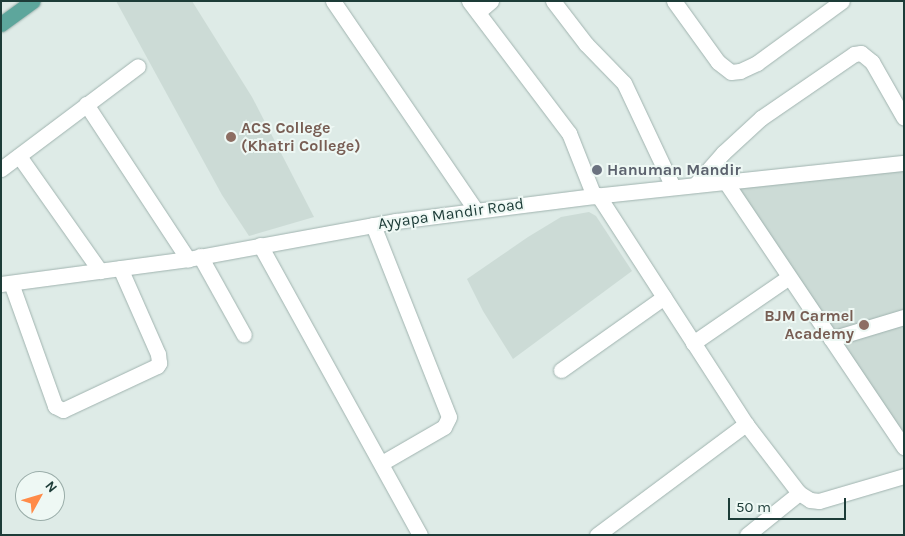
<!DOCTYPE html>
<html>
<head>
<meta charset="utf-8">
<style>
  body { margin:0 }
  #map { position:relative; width:905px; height:536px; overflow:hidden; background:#deebe7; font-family:Karla,sans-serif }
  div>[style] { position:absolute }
  .built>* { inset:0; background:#ccdbd6 }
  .roads { filter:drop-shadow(0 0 1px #a0b3af) drop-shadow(0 0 1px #a0b3af) }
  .minor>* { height:15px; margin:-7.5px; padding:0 7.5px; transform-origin:7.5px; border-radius:7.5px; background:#fff }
  .major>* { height:15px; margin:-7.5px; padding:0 7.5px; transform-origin:7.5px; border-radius:7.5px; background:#5da69c }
  .dots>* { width:14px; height:14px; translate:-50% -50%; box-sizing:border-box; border:2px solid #eef8f4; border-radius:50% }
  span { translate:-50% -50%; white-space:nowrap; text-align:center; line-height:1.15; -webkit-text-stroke:4px #eef8f4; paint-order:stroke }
  .education-label { font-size:16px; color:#785e54; font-weight:700 }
  .left { translate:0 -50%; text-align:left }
  .right { translate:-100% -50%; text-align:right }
  .worship-label { font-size:16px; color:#5b616d; font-weight:700 }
  .street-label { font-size:16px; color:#1d3c38 }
  .frame { position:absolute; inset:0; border:2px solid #1d3c38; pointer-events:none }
  .north { position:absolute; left:15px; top:471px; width:50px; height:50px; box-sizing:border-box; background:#eef8f4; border:1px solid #9aada9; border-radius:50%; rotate:51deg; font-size:14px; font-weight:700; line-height:20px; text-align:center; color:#1d3c38 }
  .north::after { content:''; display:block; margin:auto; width:18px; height:22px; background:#ff8b48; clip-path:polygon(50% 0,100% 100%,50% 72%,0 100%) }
  .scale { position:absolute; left:728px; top:498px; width:118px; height:22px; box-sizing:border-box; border:2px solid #1d3c38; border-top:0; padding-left:6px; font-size:15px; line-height:18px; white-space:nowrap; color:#1d3c38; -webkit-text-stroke:4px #eef8f4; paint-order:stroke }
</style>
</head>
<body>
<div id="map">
  <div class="built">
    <div style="clip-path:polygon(116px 1px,192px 1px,252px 97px,314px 217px,249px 236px,222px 195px)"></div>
    <div style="clip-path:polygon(904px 162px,904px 436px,744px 215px,740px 180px)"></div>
    <div style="clip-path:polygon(589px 212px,596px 216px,632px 271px,513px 359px,483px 311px,467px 279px,528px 237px,561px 217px)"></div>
  </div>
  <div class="roads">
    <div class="minor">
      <div style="left:333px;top:1px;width:254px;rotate:55.7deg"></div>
      <div style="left:469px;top:1px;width:166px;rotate:52.9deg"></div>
      <div style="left:569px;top:133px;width:68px;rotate:68.4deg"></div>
      <div style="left:553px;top:1px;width:54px;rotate:52.5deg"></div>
      <div style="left:586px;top:44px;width:54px;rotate:45.7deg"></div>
      <div style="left:624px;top:83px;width:115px;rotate:64.8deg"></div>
      <div style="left:674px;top:1px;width:75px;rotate:54.2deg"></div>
      <div style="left:718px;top:62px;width:16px;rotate:38deg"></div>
      <div style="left:731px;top:72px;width:9px;rotate:-6deg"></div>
      <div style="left:740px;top:71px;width:19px;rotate:-25deg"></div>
      <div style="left:757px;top:63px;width:105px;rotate:-36.1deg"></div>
      <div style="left:478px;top:12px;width:17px;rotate:-40deg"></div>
      <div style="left:86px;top:104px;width:186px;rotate:56.7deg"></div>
      <div style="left:19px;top:156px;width:141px;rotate:54.8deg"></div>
      <div style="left:1px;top:169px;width:171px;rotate:-36.9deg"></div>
      <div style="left:725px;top:181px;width:321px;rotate:56.1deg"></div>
      <div style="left:695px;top:185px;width:43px;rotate:-48.8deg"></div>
      <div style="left:723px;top:153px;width:52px;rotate:-42.6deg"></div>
      <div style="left:761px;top:118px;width:113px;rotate:-34.5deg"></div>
      <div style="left:854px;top:54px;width:7px;rotate:-8deg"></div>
      <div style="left:861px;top:53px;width:14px;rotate:39deg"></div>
      <div style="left:872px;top:62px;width:64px;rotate:60.3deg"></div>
      <div style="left:373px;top:225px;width:206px;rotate:68.4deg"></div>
      <div style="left:449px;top:417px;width:11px;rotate:117deg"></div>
      <div style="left:444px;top:427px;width:72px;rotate:149.9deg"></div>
      <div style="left:260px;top:245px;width:331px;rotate:61.1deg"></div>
      <div style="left:200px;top:256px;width:90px;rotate:60.9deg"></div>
      <div style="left:11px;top:283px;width:131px;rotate:70.3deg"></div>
      <div style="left:55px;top:406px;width:9px;rotate:27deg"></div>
      <div style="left:63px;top:410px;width:104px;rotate:-25.1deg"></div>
      <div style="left:157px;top:366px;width:4px;rotate:-56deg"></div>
      <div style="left:159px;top:363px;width:9px;rotate:-96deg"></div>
      <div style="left:158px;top:354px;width:94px;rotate:-113.8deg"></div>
      <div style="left:1px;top:284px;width:189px;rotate:-7.6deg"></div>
      <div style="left:188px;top:259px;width:211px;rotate:-10.4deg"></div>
      <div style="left:396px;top:221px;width:200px;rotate:-7.2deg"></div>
      <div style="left:594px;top:196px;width:312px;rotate:-6.1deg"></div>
      <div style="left:831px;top:339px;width:76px;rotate:-16.8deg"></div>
      <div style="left:693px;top:343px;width:116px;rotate:-34.5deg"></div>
      <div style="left:561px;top:370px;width:126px;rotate:-35.3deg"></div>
      <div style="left:746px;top:424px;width:87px;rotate:52.5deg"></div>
      <div style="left:799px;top:493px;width:13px;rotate:32deg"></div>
      <div style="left:810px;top:500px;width:9px;rotate:6deg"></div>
      <div style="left:819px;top:501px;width:89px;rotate:-16.4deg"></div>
      <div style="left:597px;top:535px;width:186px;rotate:-36.7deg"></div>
      <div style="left:746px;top:424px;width:273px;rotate:-122.9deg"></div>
      <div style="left:747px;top:535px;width:67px;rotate:-38.9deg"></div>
    </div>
    <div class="major">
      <div style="left:1px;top:24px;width:39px;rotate:-36deg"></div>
    </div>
  </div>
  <div class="dots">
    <div style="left:231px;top:137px;background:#8d6e63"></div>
    <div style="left:597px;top:170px;background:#6b7280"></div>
    <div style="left:864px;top:325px;background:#8d6e63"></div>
  </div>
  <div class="education-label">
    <span class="left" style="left:241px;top:137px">ACS College<br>(Khatri College)</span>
    <span class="right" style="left:854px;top:325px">BJM Carmel<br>Academy</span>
  </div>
  <div class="worship-label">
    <span class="left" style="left:607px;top:170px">Hanuman Mandir</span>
  </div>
  <div class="street-label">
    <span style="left:451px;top:214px;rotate:-8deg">Ayyapa Mandir Road</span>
  </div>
  <div class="frame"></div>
  <div class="north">N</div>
  <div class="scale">50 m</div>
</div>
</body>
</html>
